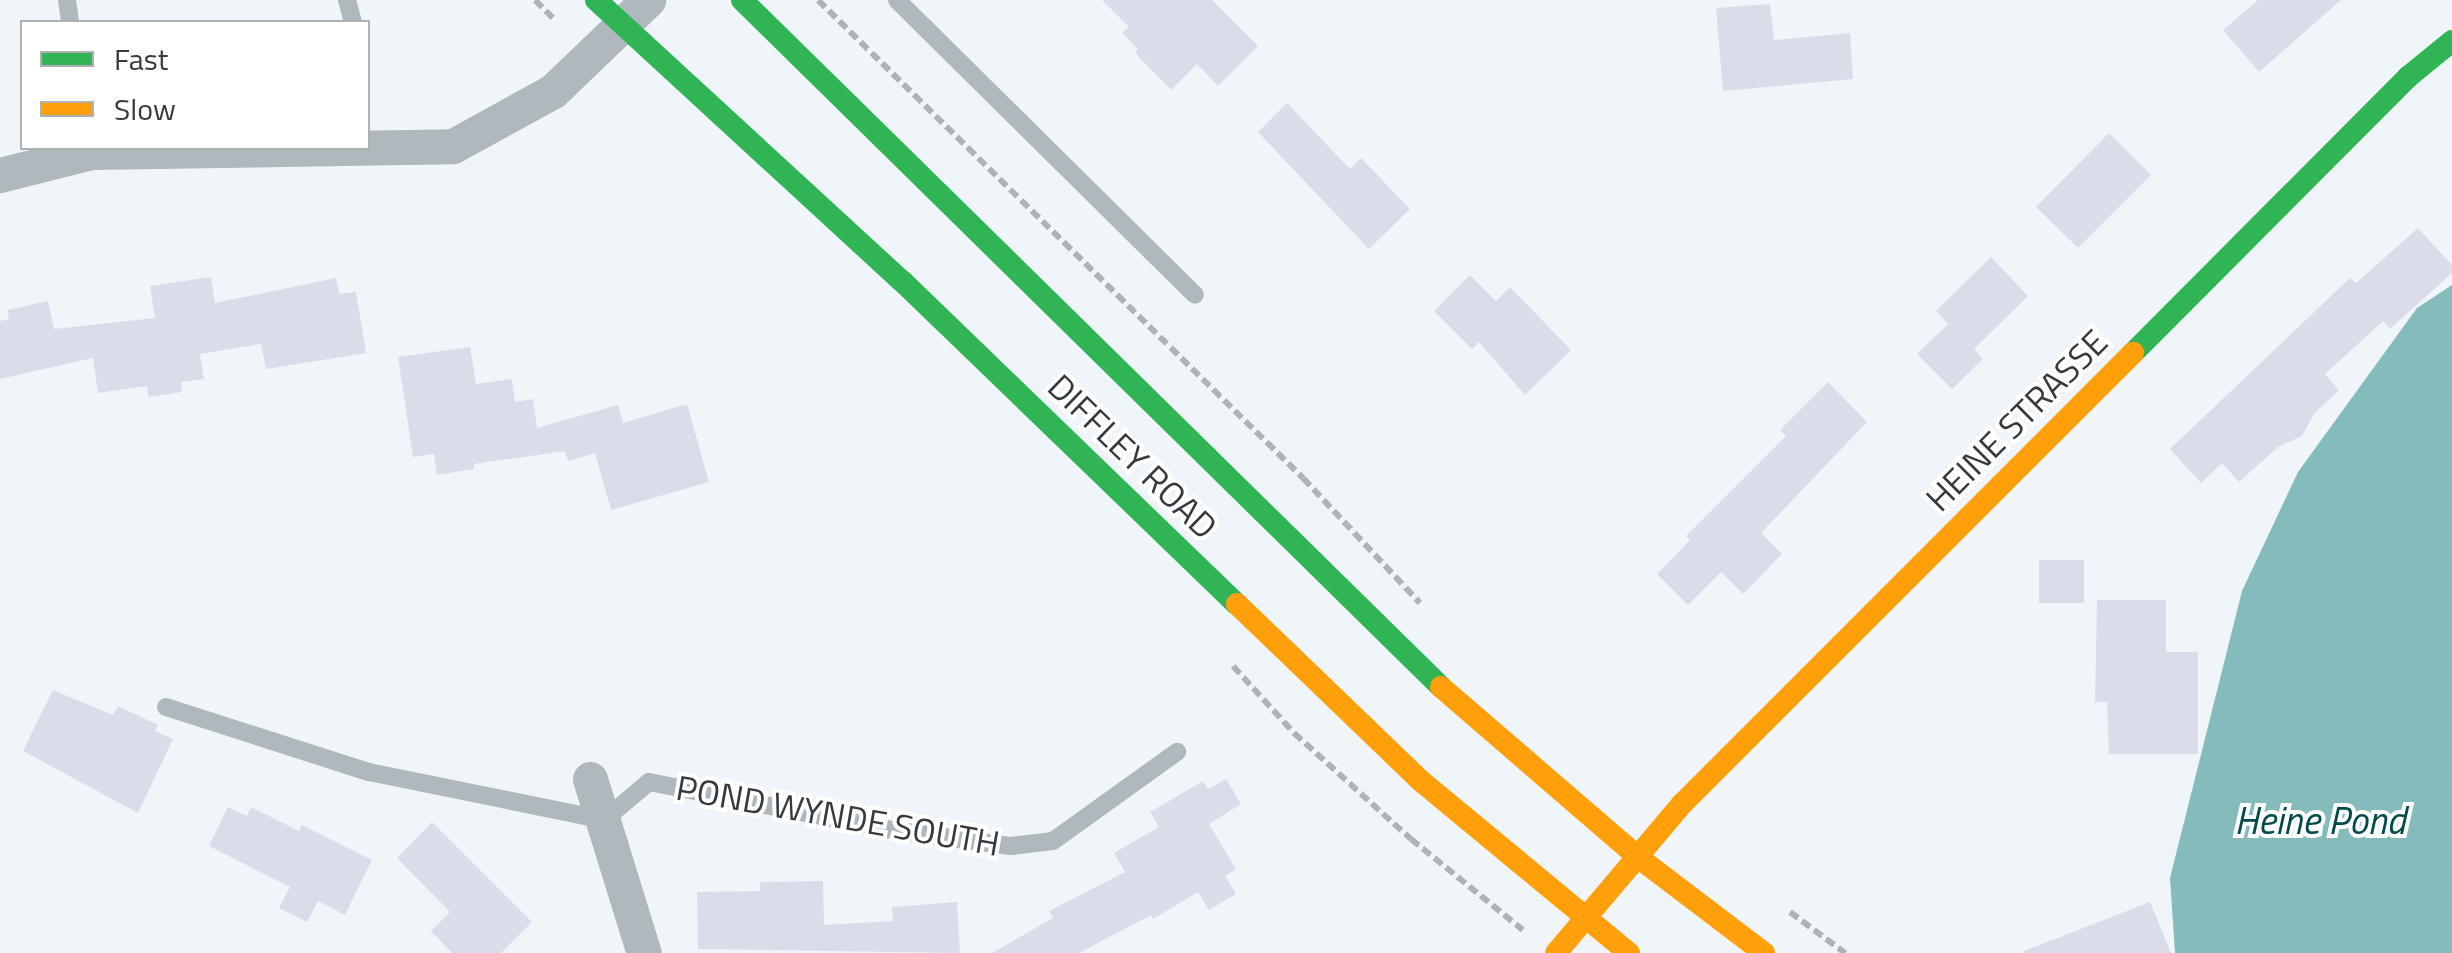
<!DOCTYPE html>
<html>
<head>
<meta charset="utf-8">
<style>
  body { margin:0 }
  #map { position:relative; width:2452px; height:953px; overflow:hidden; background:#f0f5fa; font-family:"Titillium Web",sans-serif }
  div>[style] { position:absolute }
  .water>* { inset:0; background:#85bcbb }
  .building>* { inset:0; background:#dadde9 }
  .path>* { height:6px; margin-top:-3px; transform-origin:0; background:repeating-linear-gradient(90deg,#adb4b7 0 10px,transparent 0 15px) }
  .lane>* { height:18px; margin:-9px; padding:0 9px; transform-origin:9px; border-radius:9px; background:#afb8bc }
  .street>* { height:35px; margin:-17.5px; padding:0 17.5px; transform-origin:17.5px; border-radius:17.5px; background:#afb8bc }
  .fast>* { height:22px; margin:-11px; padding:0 11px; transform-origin:11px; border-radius:11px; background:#30b455 }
  .slow>* { height:22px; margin:-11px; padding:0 11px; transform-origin:11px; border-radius:11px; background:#ff9f0a }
  span { translate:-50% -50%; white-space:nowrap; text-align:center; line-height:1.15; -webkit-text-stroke:8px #fff; paint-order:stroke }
  .street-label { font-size:35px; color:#353a41 }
  .water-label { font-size:38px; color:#014b49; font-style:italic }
  .legend { position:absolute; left:20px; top:20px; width:350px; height:130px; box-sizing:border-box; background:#fff; border:2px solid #aeb0b3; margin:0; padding:12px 18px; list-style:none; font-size:30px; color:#353a41 }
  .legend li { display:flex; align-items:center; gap:20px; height:50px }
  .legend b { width:50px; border:2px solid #aeb0b3 }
</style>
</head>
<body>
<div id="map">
  <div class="water">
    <div style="clip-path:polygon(2452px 285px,2452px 953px,2175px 953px,2170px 878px,2242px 591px,2298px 472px,2417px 308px)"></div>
  </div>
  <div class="building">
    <div style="clip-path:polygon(1102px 0,1212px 0,1258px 46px,1218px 86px,1197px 64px,1171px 90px,1135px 53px,1138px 49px,1122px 33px,1129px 27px)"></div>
    <div style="clip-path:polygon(2258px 0,2341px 0,2259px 72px,2223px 30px)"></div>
    <div style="clip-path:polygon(1770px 4px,1774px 40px,1850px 33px,1853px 79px,1723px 91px,1716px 8px)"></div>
    <div style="clip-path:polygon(1287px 103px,1350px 169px,1361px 158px,1410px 209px,1369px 249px,1258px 132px)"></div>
    <div style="clip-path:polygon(2109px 133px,2151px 175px,2078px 248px,2036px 207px)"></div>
    <div style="clip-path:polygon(2418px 228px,2452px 265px,2452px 273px,2390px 329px,2383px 321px,2325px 374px,2339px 390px,2314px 414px,2302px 436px,2278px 447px,2239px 482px,2222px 463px,2201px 483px,2170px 449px,2350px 278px,2356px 283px)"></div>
    <div style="clip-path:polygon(1991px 257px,2028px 296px,1974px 349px,1983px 359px,1952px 389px,1917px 354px,1948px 324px,1936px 311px)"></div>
    <div style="clip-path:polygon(1470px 275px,1496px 301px,1510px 287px,1571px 350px,1525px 395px,1479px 342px,1472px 349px,1434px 311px)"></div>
    <div style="clip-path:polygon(211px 277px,215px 303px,336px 278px,339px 294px,356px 292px,366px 353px,266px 369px,261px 344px,200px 354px,204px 379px,181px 382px,182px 392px,148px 397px,147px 386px,98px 393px,93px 358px,0 379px,0 321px,9px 319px,7px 310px,48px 301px,54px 329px,155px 318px,150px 286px)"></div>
    <div style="clip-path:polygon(470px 347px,476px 384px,512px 379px,515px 402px,533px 399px,537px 428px,618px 405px,623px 423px,687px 404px,709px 482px,611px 510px,595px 453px,568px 461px,565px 451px,474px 464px,474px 469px,437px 475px,434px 454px,413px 457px,398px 357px)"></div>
    <div style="clip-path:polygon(1828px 382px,1867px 422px,1761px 533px,1782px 554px,1743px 594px,1721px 572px,1688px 605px,1657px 574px,1690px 540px,1686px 536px,1786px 436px,1780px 430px)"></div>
    <div style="clip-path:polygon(2039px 560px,2084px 560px,2084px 603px,2039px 603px)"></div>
    <div style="clip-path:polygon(2097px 600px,2166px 600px,2166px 652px,2198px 652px,2198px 754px,2109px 754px,2107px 702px,2095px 702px)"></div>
    <div style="clip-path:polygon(53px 690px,113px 715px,118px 706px,158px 725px,155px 731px,173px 739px,138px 813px,23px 751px)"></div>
    <div style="clip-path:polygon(1226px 779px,1241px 804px,1209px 824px,1236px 869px,1225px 876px,1236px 894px,1209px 910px,1198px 892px,1153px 919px,1151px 915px,1079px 953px,992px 953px,1053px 918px,1049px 911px,1125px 872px,1114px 853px,1159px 827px,1150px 812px,1203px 781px,1208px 789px)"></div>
    <div style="clip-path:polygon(228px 807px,247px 816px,251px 807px,299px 831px,302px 825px,372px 860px,345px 915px,318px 901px,307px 922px,279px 908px,290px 887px,209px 846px)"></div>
    <div style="clip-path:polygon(432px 822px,532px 922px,501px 953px,452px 953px,431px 931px,450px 912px,397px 858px)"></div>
    <div style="clip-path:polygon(823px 881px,824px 925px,893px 921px,892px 907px,957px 902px,960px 953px,698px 949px,697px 892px,760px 891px,760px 882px)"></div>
    <div style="clip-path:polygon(2150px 902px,2171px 953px,2024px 953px,2024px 951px)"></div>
  </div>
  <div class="path">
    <div style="left:535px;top:0;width:28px;rotate:45deg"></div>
    <div style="left:818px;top:0;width:681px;rotate:44.58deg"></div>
    <div style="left:1303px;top:478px;width:171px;rotate:46.9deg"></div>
    <div style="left:1233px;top:666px;width:91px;rotate:47.7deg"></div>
    <div style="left:1294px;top:733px;width:158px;rotate:42.2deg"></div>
    <div style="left:1411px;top:839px;width:144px;rotate:39.1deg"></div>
    <div style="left:1790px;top:912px;width:69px;rotate:36.7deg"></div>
  </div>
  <div class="lane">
    <div style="left:67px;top:0;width:22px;rotate:82deg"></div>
    <div style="left:347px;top:0;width:23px;rotate:75deg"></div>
    <div style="left:897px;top:0;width:419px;rotate:44.7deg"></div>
    <div style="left:166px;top:707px;width:213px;rotate:17.8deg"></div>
    <div style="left:369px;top:772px;width:240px;rotate:11.5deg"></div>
    <div style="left:604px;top:820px;width:59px;rotate:-40.2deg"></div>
    <div style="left:649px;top:782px;width:248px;rotate:11.2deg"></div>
    <div style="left:892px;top:830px;width:120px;rotate:7.7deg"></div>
    <div style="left:1011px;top:846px;width:42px;rotate:-6.8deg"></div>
    <div style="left:1053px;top:841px;width:153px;rotate:-35.7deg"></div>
  </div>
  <div class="street">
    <div style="left:0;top:175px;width:94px;rotate:-14.2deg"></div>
    <div style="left:91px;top:152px;width:362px;rotate:-0.9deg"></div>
    <div style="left:453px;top:146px;width:114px;rotate:-28.8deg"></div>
    <div style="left:553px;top:91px;width:132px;rotate:-43.8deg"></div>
    <div style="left:590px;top:779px;width:182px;rotate:72.8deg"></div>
  </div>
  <div class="fast">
    <div style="left:596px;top:0;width:415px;rotate:42.6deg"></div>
    <div style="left:902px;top:281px;width:465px;rotate:44deg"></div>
    <div style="left:742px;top:0;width:980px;rotate:44.5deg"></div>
    <div style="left:2133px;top:353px;width:390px;rotate:-45.1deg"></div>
    <div style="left:2408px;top:77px;width:57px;rotate:-39.3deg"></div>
  </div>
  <div class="slow">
    <div style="left:1237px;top:604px;width:255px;rotate:43.9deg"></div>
    <div style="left:1421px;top:781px;width:270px;rotate:39.6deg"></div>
    <div style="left:1441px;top:687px;width:262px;rotate:40.8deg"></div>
    <div style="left:1639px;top:858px;width:157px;rotate:37.2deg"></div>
    <div style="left:1556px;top:953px;width:195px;rotate:-49.8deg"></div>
    <div style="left:1682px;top:804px;width:638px;rotate:-45deg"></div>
  </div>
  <div class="street-label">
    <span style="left:2016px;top:420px;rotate:-45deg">HEINE STRASSE</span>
    <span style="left:1133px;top:456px;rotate:44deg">DIFFLEY ROAD</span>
    <span style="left:838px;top:815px;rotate:10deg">POND WYNDE SOUTH</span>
  </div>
  <div class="water-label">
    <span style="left:2320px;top:821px">Heine Pond</span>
  </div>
  <ul class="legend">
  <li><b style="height:12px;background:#30b455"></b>Fast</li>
  <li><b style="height:12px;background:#ff9f0a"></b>Slow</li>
  </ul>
</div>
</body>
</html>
